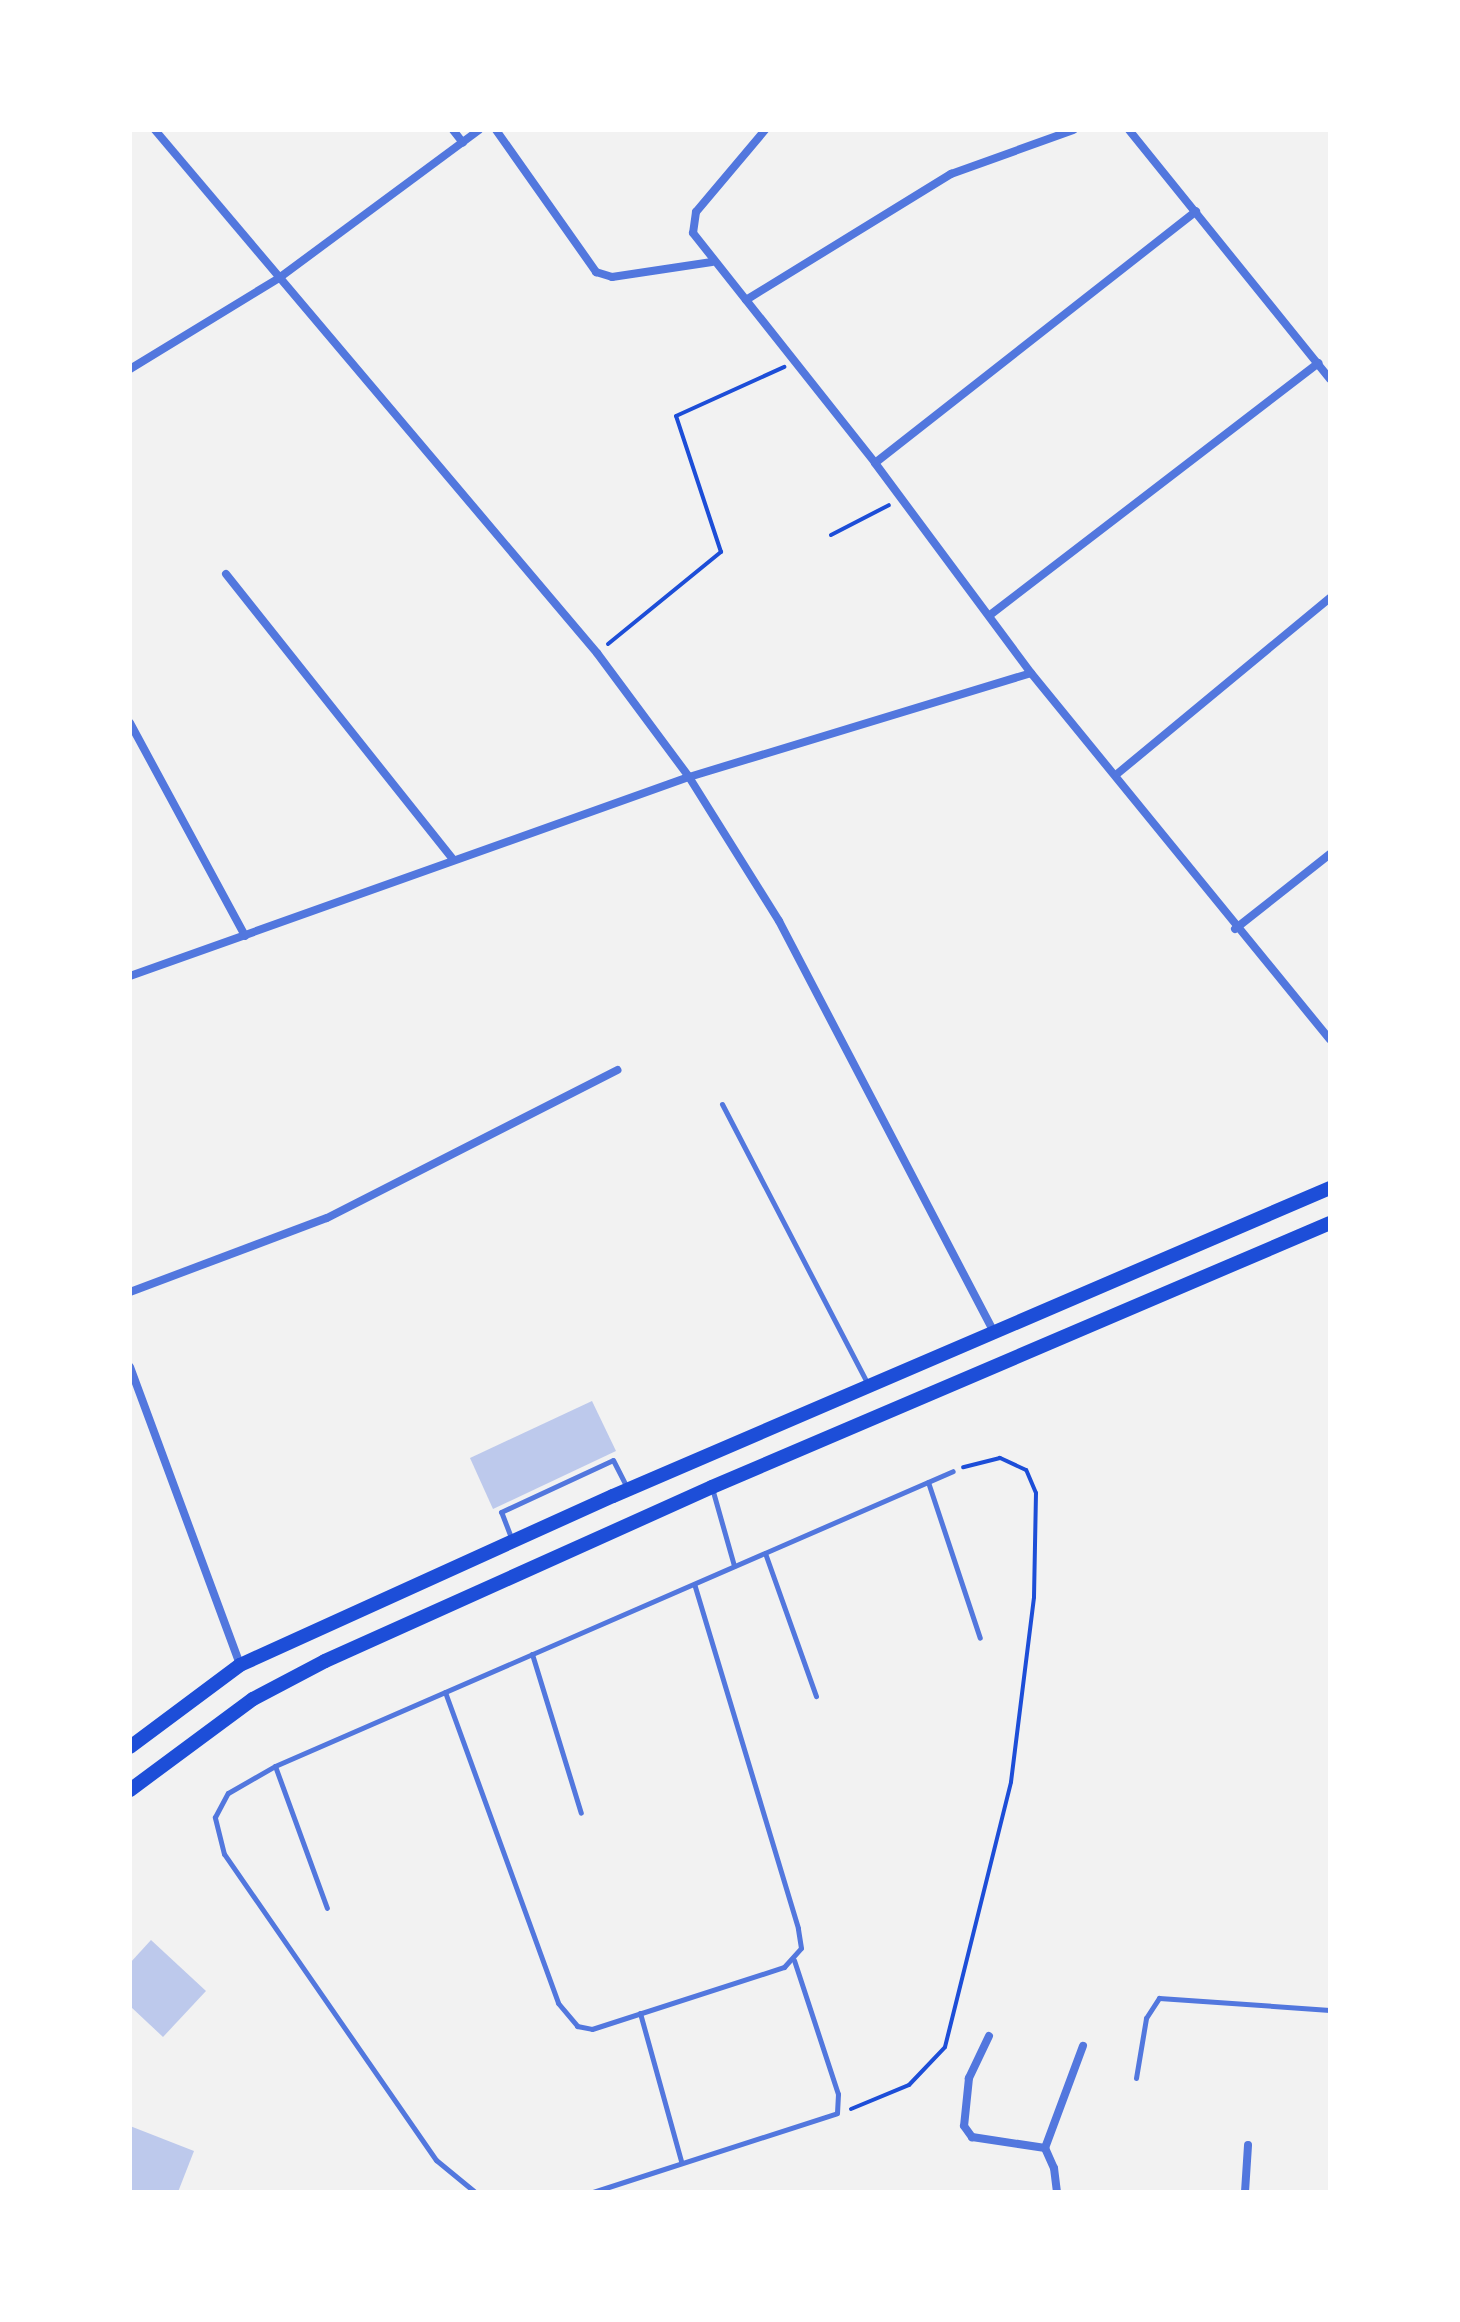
<!DOCTYPE html>
<html>
<head>
<meta charset="utf-8">
<style>
  body { margin:0 }
  #map { position:relative; width:1460px; height:2322px; overflow:hidden; background:#f2f2f2; font-family:Figtree,sans-serif }
  div>[style] { position:absolute }
  .building>* { inset:0; background:#bdc9ec }
  .path>* { height:4px; margin:-2px; padding:0 2px; transform-origin:2px; border-radius:2px; background:#1d4ed8 }
  .service>* { height:5px; margin:-2.5px; padding:0 2.5px; transform-origin:2.5px; border-radius:2.5px; background:#5277de }
  .minor>* { height:8px; margin:-4px; padding:0 4px; transform-origin:4px; border-radius:4px; background:#5277de }
  .secondary>* { height:14px; margin:-7px; padding:0 7px; transform-origin:7px; border-radius:7px; background:#1d4ed8 }
  span { translate:-50% -50%; white-space:nowrap; text-align:center; line-height:1.15; -webkit-text-stroke:8px #fff; paint-order:stroke }
  .frame { position:absolute; inset:0; border:132px solid #fff; pointer-events:none }
</style>
</head>
<body>
<div id="map">
  <div class="building">
    <div style="clip-path:polygon(592px 1401px,616px 1451px,493px 1509px,470px 1458px)"></div>
    <div style="clip-path:polygon(151px 1940px,206px 1991px,163px 2037px,130px 2006px,130px 1963px)"></div>
    <div style="clip-path:polygon(130px 2126px,194px 2151px,178px 2192px,130px 2192px)"></div>
  </div>
  <div class="path">
    <div style="left:831px;top:535px;width:65px;rotate:-27.3deg"></div>
    <div style="left:608px;top:644px;width:146px;rotate:-39.2deg"></div>
    <div style="left:721px;top:552px;width:143px;rotate:-108.3deg"></div>
    <div style="left:676px;top:416px;width:119px;rotate:-24.4deg"></div>
    <div style="left:851px;top:2109px;width:63px;rotate:-22.5deg"></div>
    <div style="left:909px;top:2085px;width:52px;rotate:-46.5deg"></div>
    <div style="left:945px;top:2047px;width:273px;rotate:-76deg"></div>
    <div style="left:1011px;top:1782px;width:186px;rotate:-82.9deg"></div>
    <div style="left:1034px;top:1597px;width:104px;rotate:-88.9deg"></div>
    <div style="left:1036px;top:1493px;width:25px;rotate:-113deg"></div>
    <div style="left:1026px;top:1470px;width:29px;rotate:-155deg"></div>
    <div style="left:1000px;top:1458px;width:38px;rotate:166deg"></div>
  </div>
  <div class="service">
    <div style="left:722px;top:1104px;width:317px;rotate:62.5deg"></div>
    <div style="left:928px;top:1482px;width:164px;rotate:71.6deg"></div>
    <div style="left:712px;top:1488px;width:81px;rotate:74.2deg"></div>
    <div style="left:512px;top:1540px;width:30px;rotate:-111deg"></div>
    <div style="left:501px;top:1512px;width:123px;rotate:-24.9deg"></div>
    <div style="left:613px;top:1460px;width:33px;rotate:63deg"></div>
    <div style="left:765px;top:1553px;width:152px;rotate:70.4deg"></div>
    <div style="left:532px;top:1654px;width:166px;rotate:72.9deg"></div>
    <div style="left:445px;top:1692px;width:331px;rotate:70deg"></div>
    <div style="left:558px;top:2003px;width:30px;rotate:50deg"></div>
    <div style="left:577px;top:2026px;width:15px;rotate:11deg"></div>
    <div style="left:592px;top:2029px;width:202px;rotate:-17.9deg"></div>
    <div style="left:784px;top:1967px;width:25px;rotate:-48deg"></div>
    <div style="left:801px;top:1948px;width:20px;rotate:-99deg"></div>
    <div style="left:798px;top:1928px;width:359px;rotate:-106.8deg"></div>
    <div style="left:275px;top:1766px;width:151px;rotate:69.9deg"></div>
    <div style="left:640px;top:2013px;width:154px;rotate:74.5deg"></div>
    <div style="left:1136px;top:2078px;width:61px;rotate:-80.5deg"></div>
    <div style="left:1146px;top:2018px;width:24px;rotate:-57deg"></div>
    <div style="left:1159px;top:1998px;width:171px;rotate:4deg"></div>
    <div style="left:475px;top:2192px;width:50px;rotate:-140.6deg"></div>
    <div style="left:436px;top:2160px;width:372px;rotate:-124.7deg"></div>
    <div style="left:224px;top:1854px;width:38px;rotate:-104deg"></div>
    <div style="left:215px;top:1817px;width:27px;rotate:-62deg"></div>
    <div style="left:228px;top:1793px;width:54px;rotate:-29.9deg"></div>
    <div style="left:275px;top:1766px;width:739px;rotate:-23.51deg"></div>
    <div style="left:593px;top:2192px;width:256px;rotate:-17.9deg"></div>
    <div style="left:837px;top:2113px;width:19px;rotate:-87deg"></div>
    <div style="left:838px;top:2094px;width:141px;rotate:-108.2deg"></div>
  </div>
  <div class="minor">
    <div style="left:155px;top:130px;width:685px;rotate:49.8deg"></div>
    <div style="left:597px;top:653px;width:154px;rotate:53.4deg"></div>
    <div style="left:689px;top:777px;width:170px;rotate:58deg"></div>
    <div style="left:779px;top:921px;width:462px;rotate:62.4deg"></div>
    <div style="left:453px;top:130px;width:16px;rotate:52deg"></div>
    <div style="left:496px;top:130px;width:174px;rotate:54.8deg"></div>
    <div style="left:596px;top:272px;width:17px;rotate:17deg"></div>
    <div style="left:612px;top:277px;width:101px;rotate:-8.5deg"></div>
    <div style="left:765px;top:130px;width:107px;rotate:130.1deg"></div>
    <div style="left:696px;top:212px;width:21px;rotate:98deg"></div>
    <div style="left:693px;top:233px;width:293px;rotate:51.6deg"></div>
    <div style="left:875px;top:463px;width:262px;rotate:53.4deg"></div>
    <div style="left:1031px;top:673px;width:473px;rotate:50.8deg"></div>
    <div style="left:1129px;top:130px;width:320px;rotate:51.1deg"></div>
    <div style="left:746px;top:300px;width:241px;rotate:-31.6deg"></div>
    <div style="left:951px;top:174px;width:130px;rotate:-19.8deg"></div>
    <div style="left:130px;top:369px;width:175px;rotate:-31.4deg"></div>
    <div style="left:279px;top:278px;width:249px;rotate:-36.5deg"></div>
    <div style="left:875px;top:463px;width:408px;rotate:-38.1deg"></div>
    <div style="left:226px;top:574px;width:363px;rotate:51.5deg"></div>
    <div style="left:990px;top:615px;width:414px;rotate:-37.5deg"></div>
    <div style="left:130px;top:723px;width:242px;rotate:61.6deg"></div>
    <div style="left:1117px;top:774px;width:276px;rotate:-39.6deg"></div>
    <div style="left:1235px;top:929px;width:121px;rotate:-38.3deg"></div>
    <div style="left:130px;top:976px;width:593px;rotate:-19.6deg"></div>
    <div style="left:689px;top:777px;width:357px;rotate:-16.9deg"></div>
    <div style="left:130px;top:1292px;width:210px;rotate:-20.6deg"></div>
    <div style="left:327px;top:1218px;width:326px;rotate:-27deg"></div>
    <div style="left:130px;top:1367px;width:318px;rotate:69.7deg"></div>
    <div style="left:989px;top:2036px;width:47px;rotate:115.5deg"></div>
    <div style="left:969px;top:2078px;width:48px;rotate:95.9deg"></div>
    <div style="left:964px;top:2126px;width:14px;rotate:54deg"></div>
    <div style="left:972px;top:2137px;width:74px;rotate:8.6deg"></div>
    <div style="left:1045px;top:2148px;width:22px;rotate:66deg"></div>
    <div style="left:1054px;top:2168px;width:24px;rotate:83deg"></div>
    <div style="left:1045px;top:2148px;width:109px;rotate:-69.6deg"></div>
    <div style="left:1245px;top:2192px;width:47px;rotate:-86.3deg"></div>
  </div>
  <div class="secondary">
    <div style="left:130px;top:1747px;width:137px;rotate:-36.7deg"></div>
    <div style="left:240px;top:1665px;width:409px;rotate:-24.4deg"></div>
    <div style="left:613px;top:1496px;width:780px;rotate:-23.25deg"></div>
    <div style="left:130px;top:1790px;width:153px;rotate:-36.5deg"></div>
    <div style="left:253px;top:1699px;width:81px;rotate:-27.8deg"></div>
    <div style="left:325px;top:1661px;width:424px;rotate:-24.2deg"></div>
    <div style="left:712px;top:1487px;width:672px;rotate:-23.13deg"></div>
  </div>
  <div class="frame"></div>
</div>
</body>
</html>
